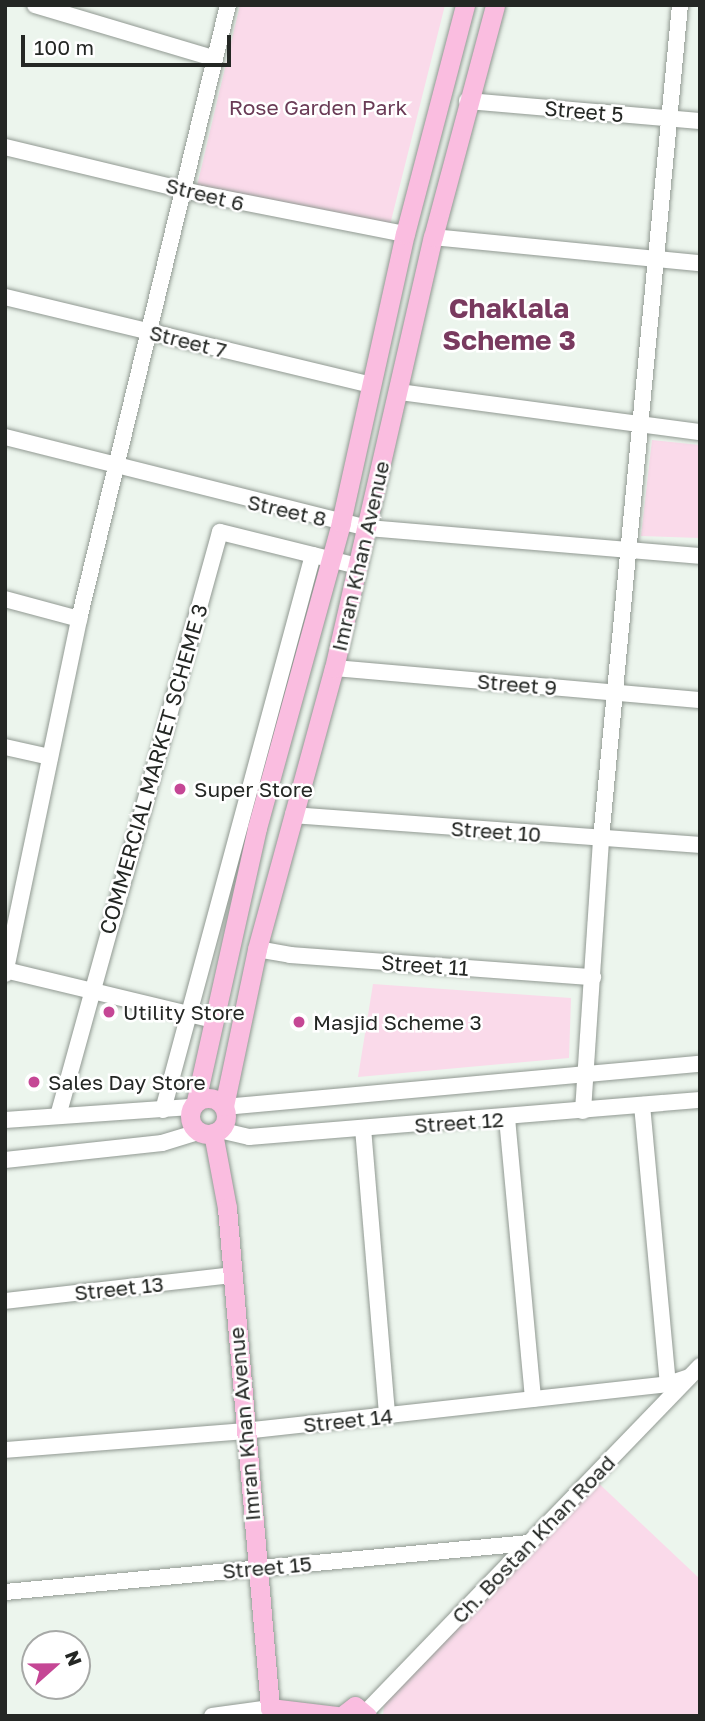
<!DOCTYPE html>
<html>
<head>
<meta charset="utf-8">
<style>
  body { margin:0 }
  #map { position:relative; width:705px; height:1721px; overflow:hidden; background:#ecf5ed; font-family:"Golos Text",sans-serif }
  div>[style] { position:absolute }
  .green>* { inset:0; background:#fadaea }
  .roads { filter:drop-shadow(0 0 2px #919992) drop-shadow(0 0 2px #919992) }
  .minor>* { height:16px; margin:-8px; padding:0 8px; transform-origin:8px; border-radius:8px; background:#fff }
  .major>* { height:19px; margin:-9.5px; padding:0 9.5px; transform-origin:9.5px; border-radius:9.5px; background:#fabde0 }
  .major>.ring { margin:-9.5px; padding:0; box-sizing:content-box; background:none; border:19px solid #fabde0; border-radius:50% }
  .dots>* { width:19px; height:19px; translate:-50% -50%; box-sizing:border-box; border:4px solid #fff; border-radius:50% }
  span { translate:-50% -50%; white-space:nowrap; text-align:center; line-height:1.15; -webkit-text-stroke:5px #fff; paint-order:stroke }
  .park-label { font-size:21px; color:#6a3b56 }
  .street-label { font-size:21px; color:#242724 }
  .poi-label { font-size:21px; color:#242724 }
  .left { translate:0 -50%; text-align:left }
  .district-label { font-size:28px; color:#793a5f; font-weight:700 }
  .frame { position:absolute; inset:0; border:7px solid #242724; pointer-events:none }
  .north { position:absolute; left:21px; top:1630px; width:70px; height:70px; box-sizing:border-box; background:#fff; border:2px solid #a7a9a7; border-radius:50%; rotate:69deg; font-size:19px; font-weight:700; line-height:28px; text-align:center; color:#242724 }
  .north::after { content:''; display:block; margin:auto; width:24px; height:32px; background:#c54795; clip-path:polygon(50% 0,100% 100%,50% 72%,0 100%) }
  .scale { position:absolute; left:21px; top:35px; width:210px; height:32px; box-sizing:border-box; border:4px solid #242724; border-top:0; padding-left:9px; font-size:21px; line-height:24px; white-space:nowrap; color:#242724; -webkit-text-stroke:5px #fff; paint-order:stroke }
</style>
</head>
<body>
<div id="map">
  <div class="green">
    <div style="clip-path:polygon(240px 5px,445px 5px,387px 237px,196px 190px)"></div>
    <div style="clip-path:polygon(652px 440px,700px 445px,700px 538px,641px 536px)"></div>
    <div style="clip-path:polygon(373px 984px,571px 998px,569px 1058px,358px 1077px)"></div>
    <div style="clip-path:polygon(592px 1477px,700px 1579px,700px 1716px,383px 1716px,384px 1705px,408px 1669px)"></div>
  </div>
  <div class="roads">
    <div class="minor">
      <div style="left:35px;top:5px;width:186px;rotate:16.6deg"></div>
      <div style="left:467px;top:101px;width:234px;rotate:4.9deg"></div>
      <div style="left:5px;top:147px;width:202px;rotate:13.5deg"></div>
      <div style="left:201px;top:194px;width:208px;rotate:11.1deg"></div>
      <div style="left:433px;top:237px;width:268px;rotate:5.6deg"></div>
      <div style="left:5px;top:297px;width:376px;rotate:13.5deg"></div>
      <div style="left:399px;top:392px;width:304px;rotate:7.6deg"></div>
      <div style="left:5px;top:437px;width:373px;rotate:14.1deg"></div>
      <div style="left:367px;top:528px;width:334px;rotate:4.8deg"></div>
      <div style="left:5px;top:599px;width:77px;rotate:15.1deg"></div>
      <div style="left:334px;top:668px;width:367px;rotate:5deg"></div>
      <div style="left:5px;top:747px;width:46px;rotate:12.5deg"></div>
      <div style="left:293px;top:815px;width:408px;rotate:4.2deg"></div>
      <div style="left:257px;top:949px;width:34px;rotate:10deg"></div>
      <div style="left:290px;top:955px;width:304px;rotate:4.2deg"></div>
      <div style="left:5px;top:970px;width:215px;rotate:13.5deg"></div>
      <div style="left:5px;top:974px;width:363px;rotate:-78.2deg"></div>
      <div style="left:79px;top:619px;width:632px;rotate:-76.36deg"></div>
      <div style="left:642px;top:1105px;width:280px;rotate:84.7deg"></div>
      <div style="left:224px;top:1107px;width:478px;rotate:-5.2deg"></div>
      <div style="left:163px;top:1110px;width:575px;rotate:-74.88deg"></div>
      <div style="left:583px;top:1111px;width:273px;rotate:-86.2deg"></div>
      <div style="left:601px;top:839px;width:838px;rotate:-84.59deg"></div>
      <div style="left:58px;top:1116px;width:606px;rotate:-74.5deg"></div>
      <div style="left:220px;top:532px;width:141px;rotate:13.9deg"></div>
      <div style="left:507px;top:1118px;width:282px;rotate:84.7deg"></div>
      <div style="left:5px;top:1120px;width:186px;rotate:-4deg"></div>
      <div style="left:363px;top:1128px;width:288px;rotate:85.2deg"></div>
      <div style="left:219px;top:1130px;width:31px;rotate:13deg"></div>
      <div style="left:249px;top:1137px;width:453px;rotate:-4.7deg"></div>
      <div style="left:5px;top:1160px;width:158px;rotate:-6.2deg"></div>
      <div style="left:162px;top:1143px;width:39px;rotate:-17deg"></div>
      <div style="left:5px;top:1301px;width:229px;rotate:-6.5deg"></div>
      <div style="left:5px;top:1450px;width:240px;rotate:-4.5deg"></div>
      <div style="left:244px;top:1431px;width:427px;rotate:-6.3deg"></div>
      <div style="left:668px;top:1384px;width:22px;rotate:-18deg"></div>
      <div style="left:5px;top:1592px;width:526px;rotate:-5.34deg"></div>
      <div style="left:366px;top:1712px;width:481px;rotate:-46deg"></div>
      <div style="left:212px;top:1716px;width:59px;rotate:-7.9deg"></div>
      <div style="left:270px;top:1708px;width:8px;rotate:76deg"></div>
    </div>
    <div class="major">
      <div class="ring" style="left:190px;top:1098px;width:17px;height:17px"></div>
      <div style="left:196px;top:1101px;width:280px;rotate:-77.4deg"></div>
      <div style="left:257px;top:828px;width:317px;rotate:-74.6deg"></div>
      <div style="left:341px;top:522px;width:295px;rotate:-77.5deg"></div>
      <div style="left:405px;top:234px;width:237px;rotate:-75.3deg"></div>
      <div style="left:224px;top:1106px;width:160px;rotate:-78.1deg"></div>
      <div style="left:257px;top:949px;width:291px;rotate:-74.7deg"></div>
      <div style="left:334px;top:668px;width:442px;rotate:-77.1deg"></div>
      <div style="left:433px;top:237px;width:240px;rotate:-75deg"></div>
      <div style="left:213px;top:1133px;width:76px;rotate:79.4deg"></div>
      <div style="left:227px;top:1208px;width:502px;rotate:85.08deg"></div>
      <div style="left:270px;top:1708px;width:67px;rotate:6.8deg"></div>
      <div style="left:342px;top:1716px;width:16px;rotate:-38deg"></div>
      <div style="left:355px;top:1706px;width:16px;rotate:40deg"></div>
    </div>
  </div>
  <div class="dots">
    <div style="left:180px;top:789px;background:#c54795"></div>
    <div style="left:109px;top:1012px;background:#c54795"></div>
    <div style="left:299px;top:1022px;background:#c54795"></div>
    <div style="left:34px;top:1082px;background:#c54795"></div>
  </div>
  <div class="park-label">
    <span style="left:318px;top:107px">Rose Garden Park</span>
  </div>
  <div class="street-label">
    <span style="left:584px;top:111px;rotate:5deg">Street 5</span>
    <span style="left:205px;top:194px;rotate:14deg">Street 6</span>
    <span style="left:188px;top:341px;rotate:14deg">Street 7</span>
    <span style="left:287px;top:510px;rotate:13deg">Street 8</span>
    <span style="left:360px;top:556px;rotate:-77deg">Imran Khan Avenue</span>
    <span style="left:517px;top:684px;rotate:5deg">Street 9</span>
    <span style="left:153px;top:769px;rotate:-74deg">COMMERCIAL MARKET SCHEME 3</span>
    <span style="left:496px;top:831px;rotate:4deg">Street 10</span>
    <span style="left:425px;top:965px;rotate:4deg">Street 11</span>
    <span style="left:459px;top:1122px;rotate:-4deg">Street 12</span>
    <span style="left:119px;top:1288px;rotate:-6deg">Street 13</span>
    <span style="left:348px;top:1420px;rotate:-6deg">Street 14</span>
    <span style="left:244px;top:1424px;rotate:-95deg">Imran Khan Avenue</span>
    <span style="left:533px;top:1539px;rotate:-46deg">Ch. Bostan Khan Road</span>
    <span style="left:267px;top:1567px;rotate:-5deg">Street 15</span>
  </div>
  <div class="poi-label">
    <span class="left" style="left:194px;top:789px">Super Store</span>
    <span class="left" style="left:123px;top:1012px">Utility Store</span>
    <span class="left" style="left:313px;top:1022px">Masjid Scheme 3</span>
    <span class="left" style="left:48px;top:1082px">Sales Day Store</span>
  </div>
  <div class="district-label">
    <span style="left:509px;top:324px">Chaklala<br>Scheme 3</span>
  </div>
  <div class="frame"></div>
  <div class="north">N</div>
  <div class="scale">100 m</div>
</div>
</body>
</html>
